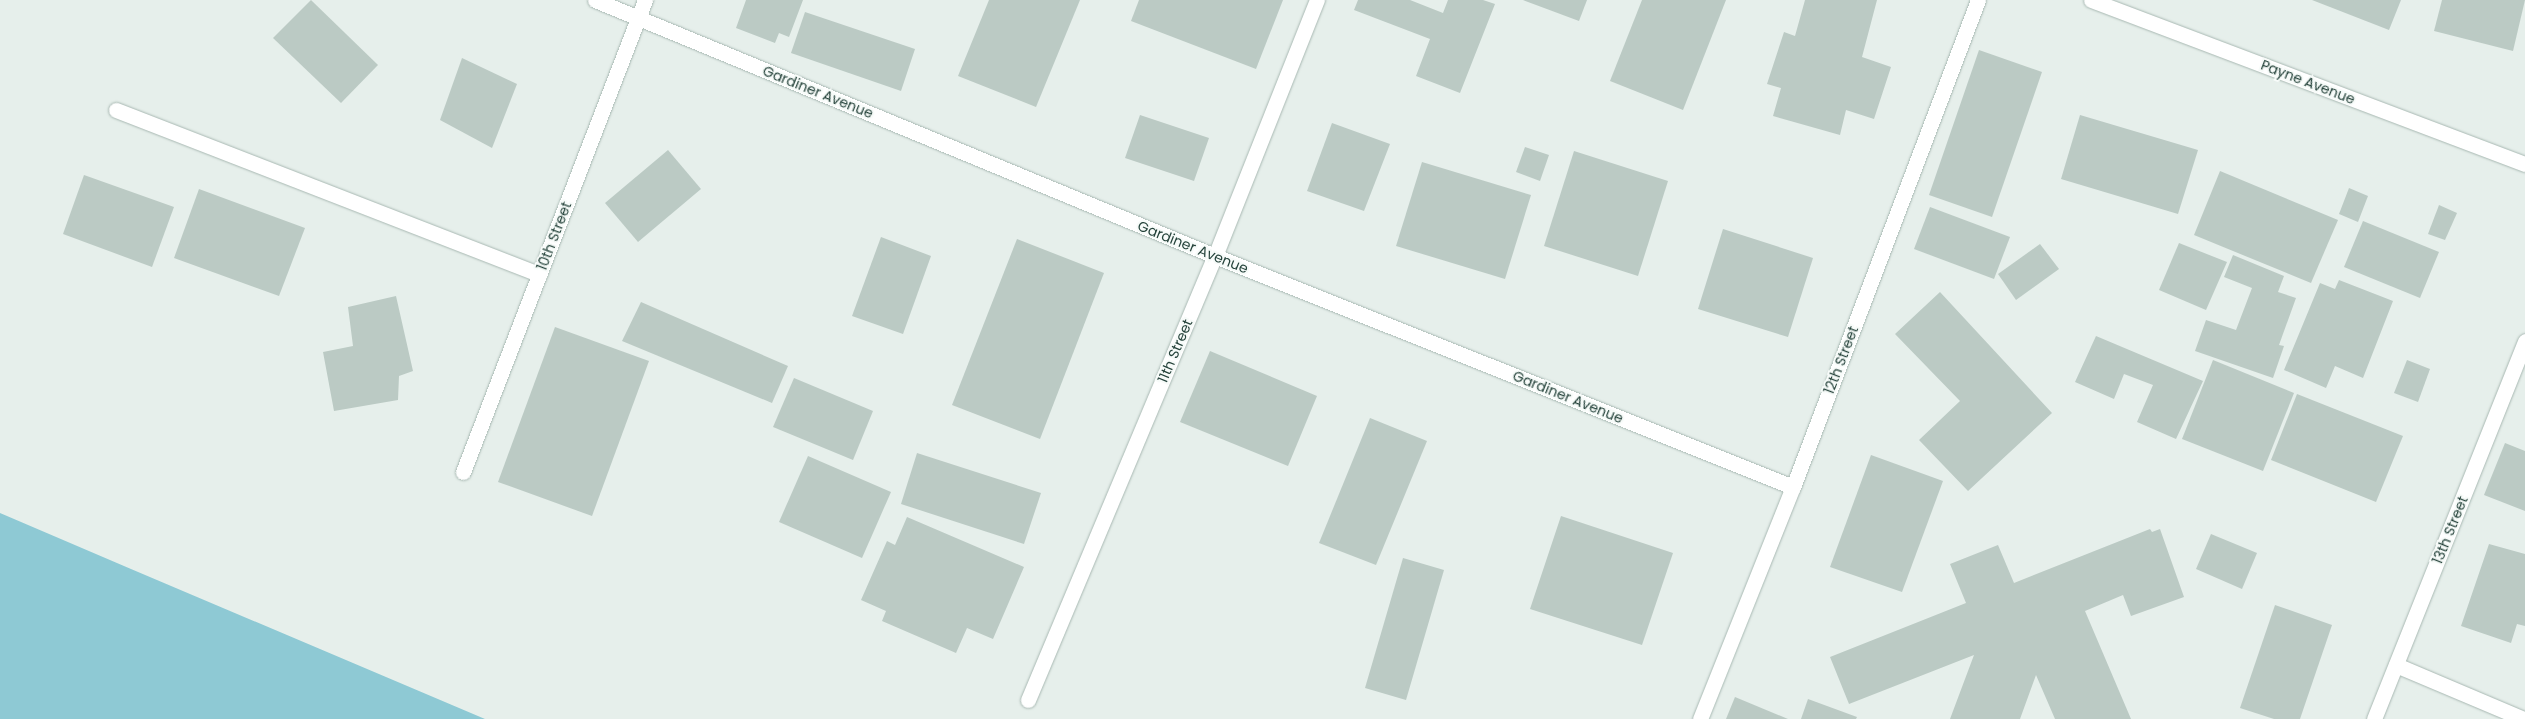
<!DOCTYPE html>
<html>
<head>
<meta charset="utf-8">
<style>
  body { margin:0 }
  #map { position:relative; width:2525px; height:719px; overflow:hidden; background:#e6efeb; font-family:Poppins,sans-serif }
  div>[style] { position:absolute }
  .water>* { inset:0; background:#8ec9d4 }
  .building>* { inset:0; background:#bbcac4 }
  .roads { filter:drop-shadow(0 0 1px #a8b8b2) drop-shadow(0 0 1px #a8b8b2) }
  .minor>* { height:15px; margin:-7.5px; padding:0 7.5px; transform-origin:7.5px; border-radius:7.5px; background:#fff }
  span { translate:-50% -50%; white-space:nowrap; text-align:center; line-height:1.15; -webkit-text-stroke:4px #f7fbf9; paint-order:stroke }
  .street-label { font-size:14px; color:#24423a }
</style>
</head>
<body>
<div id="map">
  <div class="water">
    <div style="clip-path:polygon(0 513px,131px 569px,485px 719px,0 719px)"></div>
  </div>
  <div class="building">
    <div style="clip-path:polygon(311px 0,378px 65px,341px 103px,273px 38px)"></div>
    <div style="clip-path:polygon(746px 0,803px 0,789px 37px,779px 33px,775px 43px,736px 28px)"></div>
    <div style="clip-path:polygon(989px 0,1080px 0,1036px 107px,958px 76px)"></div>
    <div style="clip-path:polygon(1139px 0,1283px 0,1256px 69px,1131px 21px)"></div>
    <div style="clip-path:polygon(1358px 0,1410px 0,1443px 13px,1448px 0,1483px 0,1495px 4px,1460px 93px,1416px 76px,1430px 39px,1354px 10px)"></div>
    <div style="clip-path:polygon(1523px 0,1587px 0,1579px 21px)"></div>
    <div style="clip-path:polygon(1642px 0,1726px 0,1683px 110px,1610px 81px)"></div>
    <div style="clip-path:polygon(1805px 0,1877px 0,1862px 57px,1891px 67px,1874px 119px,1846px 110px,1840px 135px,1773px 116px,1781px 88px,1767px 84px,1784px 32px,1795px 36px)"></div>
    <div style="clip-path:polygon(2312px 0,2401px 0,2389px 30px)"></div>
    <div style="clip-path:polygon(2442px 0,2525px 0,2513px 51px,2434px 31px)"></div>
    <div style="clip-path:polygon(805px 12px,915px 49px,901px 91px,791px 53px)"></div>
    <div style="clip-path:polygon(1979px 50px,2042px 72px,1992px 217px,1929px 195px)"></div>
    <div style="clip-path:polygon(462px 58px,517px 84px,492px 148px,440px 120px)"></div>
    <div style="clip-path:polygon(1140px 115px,1209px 138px,1194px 181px,1125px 158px)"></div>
    <div style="clip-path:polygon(2080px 115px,2198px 150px,2178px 214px,2061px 179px)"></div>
    <div style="clip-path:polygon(1332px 123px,1390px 144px,1364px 211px,1307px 191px)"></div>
    <div style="clip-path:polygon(1525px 147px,1549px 155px,1540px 181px,1516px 172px)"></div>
    <div style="clip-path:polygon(668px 150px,701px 189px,638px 242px,605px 203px)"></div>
    <div style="clip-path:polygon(1574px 151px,1668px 181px,1638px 276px,1544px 246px)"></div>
    <div style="clip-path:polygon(1422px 162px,1531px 195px,1505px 279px,1396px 246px)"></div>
    <div style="clip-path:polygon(2220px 171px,2338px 220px,2311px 283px,2194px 235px)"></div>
    <div style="clip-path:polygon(84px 175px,174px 207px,152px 267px,63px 234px)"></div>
    <div style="clip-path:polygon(2349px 188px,2368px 196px,2358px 222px,2339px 214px)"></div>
    <div style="clip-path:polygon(199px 189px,305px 228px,279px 296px,174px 258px)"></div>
    <div style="clip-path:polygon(2439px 205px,2457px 213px,2445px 240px,2428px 234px)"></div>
    <div style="clip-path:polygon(1930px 207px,2010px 237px,1994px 279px,1914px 249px)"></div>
    <div style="clip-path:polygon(2363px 221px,2439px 252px,2420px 298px,2344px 267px)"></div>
    <div style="clip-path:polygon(1723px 229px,1813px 258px,1788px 337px,1698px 309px)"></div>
    <div style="clip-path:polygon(881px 237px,931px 256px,903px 334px,852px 316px)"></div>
    <div style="clip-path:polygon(1017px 239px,1104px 273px,1040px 439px,952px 405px)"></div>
    <div style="clip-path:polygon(2179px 243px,2227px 262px,2206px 310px,2159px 290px)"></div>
    <div style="clip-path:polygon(2040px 244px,2059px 269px,2016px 300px,1998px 274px)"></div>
    <div style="clip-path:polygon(2233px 255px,2284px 276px,2278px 292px,2296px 298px,2279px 345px,2284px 346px,2273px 378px,2195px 351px,2206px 320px,2236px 330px,2252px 288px,2224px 277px)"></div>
    <div style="clip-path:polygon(2339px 280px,2393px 301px,2363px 378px,2335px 366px,2326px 388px,2284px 370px,2320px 283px,2335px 289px)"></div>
    <div style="clip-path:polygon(1940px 292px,2052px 413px,1968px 491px,1919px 440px,1960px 401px,1895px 334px)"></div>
    <div style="clip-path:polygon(396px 296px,413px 371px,399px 376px,398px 400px,334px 411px,323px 352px,353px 346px,348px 307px)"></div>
    <div style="clip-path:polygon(641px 302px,788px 366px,772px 403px,622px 341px)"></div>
    <div style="clip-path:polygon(555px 327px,649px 361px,592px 516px,498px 482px)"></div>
    <div style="clip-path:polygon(2096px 336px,2203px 381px,2176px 439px,2137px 422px,2153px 385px,2124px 374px,2114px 399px,2075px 382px)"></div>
    <div style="clip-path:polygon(1210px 351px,1317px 396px,1288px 466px,1180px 422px)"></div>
    <div style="clip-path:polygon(2213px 360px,2294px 393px,2263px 471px,2182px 439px)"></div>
    <div style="clip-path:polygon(2407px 360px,2430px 369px,2418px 402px,2394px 393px)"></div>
    <div style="clip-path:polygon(794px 378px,873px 411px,853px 460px,773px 427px)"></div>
    <div style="clip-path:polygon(2297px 394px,2403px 436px,2376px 502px,2271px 460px)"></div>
    <div style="clip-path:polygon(1370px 418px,1427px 441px,1376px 565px,1319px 543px)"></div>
    <div style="clip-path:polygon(2505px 443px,2525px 451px,2525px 511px,2484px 495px)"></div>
    <div style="clip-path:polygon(917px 453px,1041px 493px,1024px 544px,901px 504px)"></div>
    <div style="clip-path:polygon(1871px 455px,1943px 481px,1902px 592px,1830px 567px)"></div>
    <div style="clip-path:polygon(808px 456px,891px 492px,862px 558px,779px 522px)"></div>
    <div style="clip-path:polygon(1561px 516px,1673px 553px,1642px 645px,1530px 609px)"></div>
    <div style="clip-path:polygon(907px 517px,1024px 567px,993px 639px,967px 628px,956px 653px,882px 621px,886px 611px,861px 600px,887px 541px,895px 545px)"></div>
    <div style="clip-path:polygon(2150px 529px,2152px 532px,2160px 529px,2184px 597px,2131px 616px,2123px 595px,2085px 611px,2131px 719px,2055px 719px,2036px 675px,2020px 719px,1950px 719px,1974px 655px,1849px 704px,1830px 657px,1966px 603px,1950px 564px,1998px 545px,2014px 583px)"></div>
    <div style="clip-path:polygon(2211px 534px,2257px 553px,2242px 589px,2196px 569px)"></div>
    <div style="clip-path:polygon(2489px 544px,2525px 554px,2525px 626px,2517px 624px,2511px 643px,2461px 626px)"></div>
    <div style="clip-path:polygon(1403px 558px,1444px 570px,1406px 700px,1365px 688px)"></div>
    <div style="clip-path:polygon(2275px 605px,2332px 625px,2300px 719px,2274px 719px,2240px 708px)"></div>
    <div style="clip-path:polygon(1735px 697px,1788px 719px,1726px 719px)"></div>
    <div style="clip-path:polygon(1808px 699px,1857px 717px,1856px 719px,1801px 719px)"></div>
  </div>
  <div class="roads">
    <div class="minor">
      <div style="left:595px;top:0;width:671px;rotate:22.44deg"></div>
      <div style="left:1215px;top:256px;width:622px;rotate:21.78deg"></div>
      <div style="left:2091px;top:0;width:464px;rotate:20.7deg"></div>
      <div style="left:116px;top:110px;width:454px;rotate:21.2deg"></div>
      <div style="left:463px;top:472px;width:506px;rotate:-68.91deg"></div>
      <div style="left:2396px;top:665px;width:139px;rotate:22.9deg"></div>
      <div style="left:1028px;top:700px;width:482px;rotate:-67.2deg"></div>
      <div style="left:1215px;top:256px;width:276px;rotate:-68.3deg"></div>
      <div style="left:1700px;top:719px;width:250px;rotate:-68.2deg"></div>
      <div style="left:1793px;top:487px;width:521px;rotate:-69.2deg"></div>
      <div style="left:2374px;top:719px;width:407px;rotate:-68.2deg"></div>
    </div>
  </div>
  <div class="street-label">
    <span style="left:2308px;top:82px;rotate:21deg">Payne Avenue</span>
    <span style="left:818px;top:92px;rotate:22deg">Gardiner Avenue</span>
    <span style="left:554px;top:236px;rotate:-69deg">10th Street</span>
    <span style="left:1193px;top:247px;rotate:22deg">Gardiner Avenue</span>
    <span style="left:1175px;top:351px;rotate:-67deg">11th Street</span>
    <span style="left:1841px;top:360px;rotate:-69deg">12th Street</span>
    <span style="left:1568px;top:397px;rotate:22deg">Gardiner Avenue</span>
    <span style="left:2450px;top:530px;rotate:-68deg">13th Street</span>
  </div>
</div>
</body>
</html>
